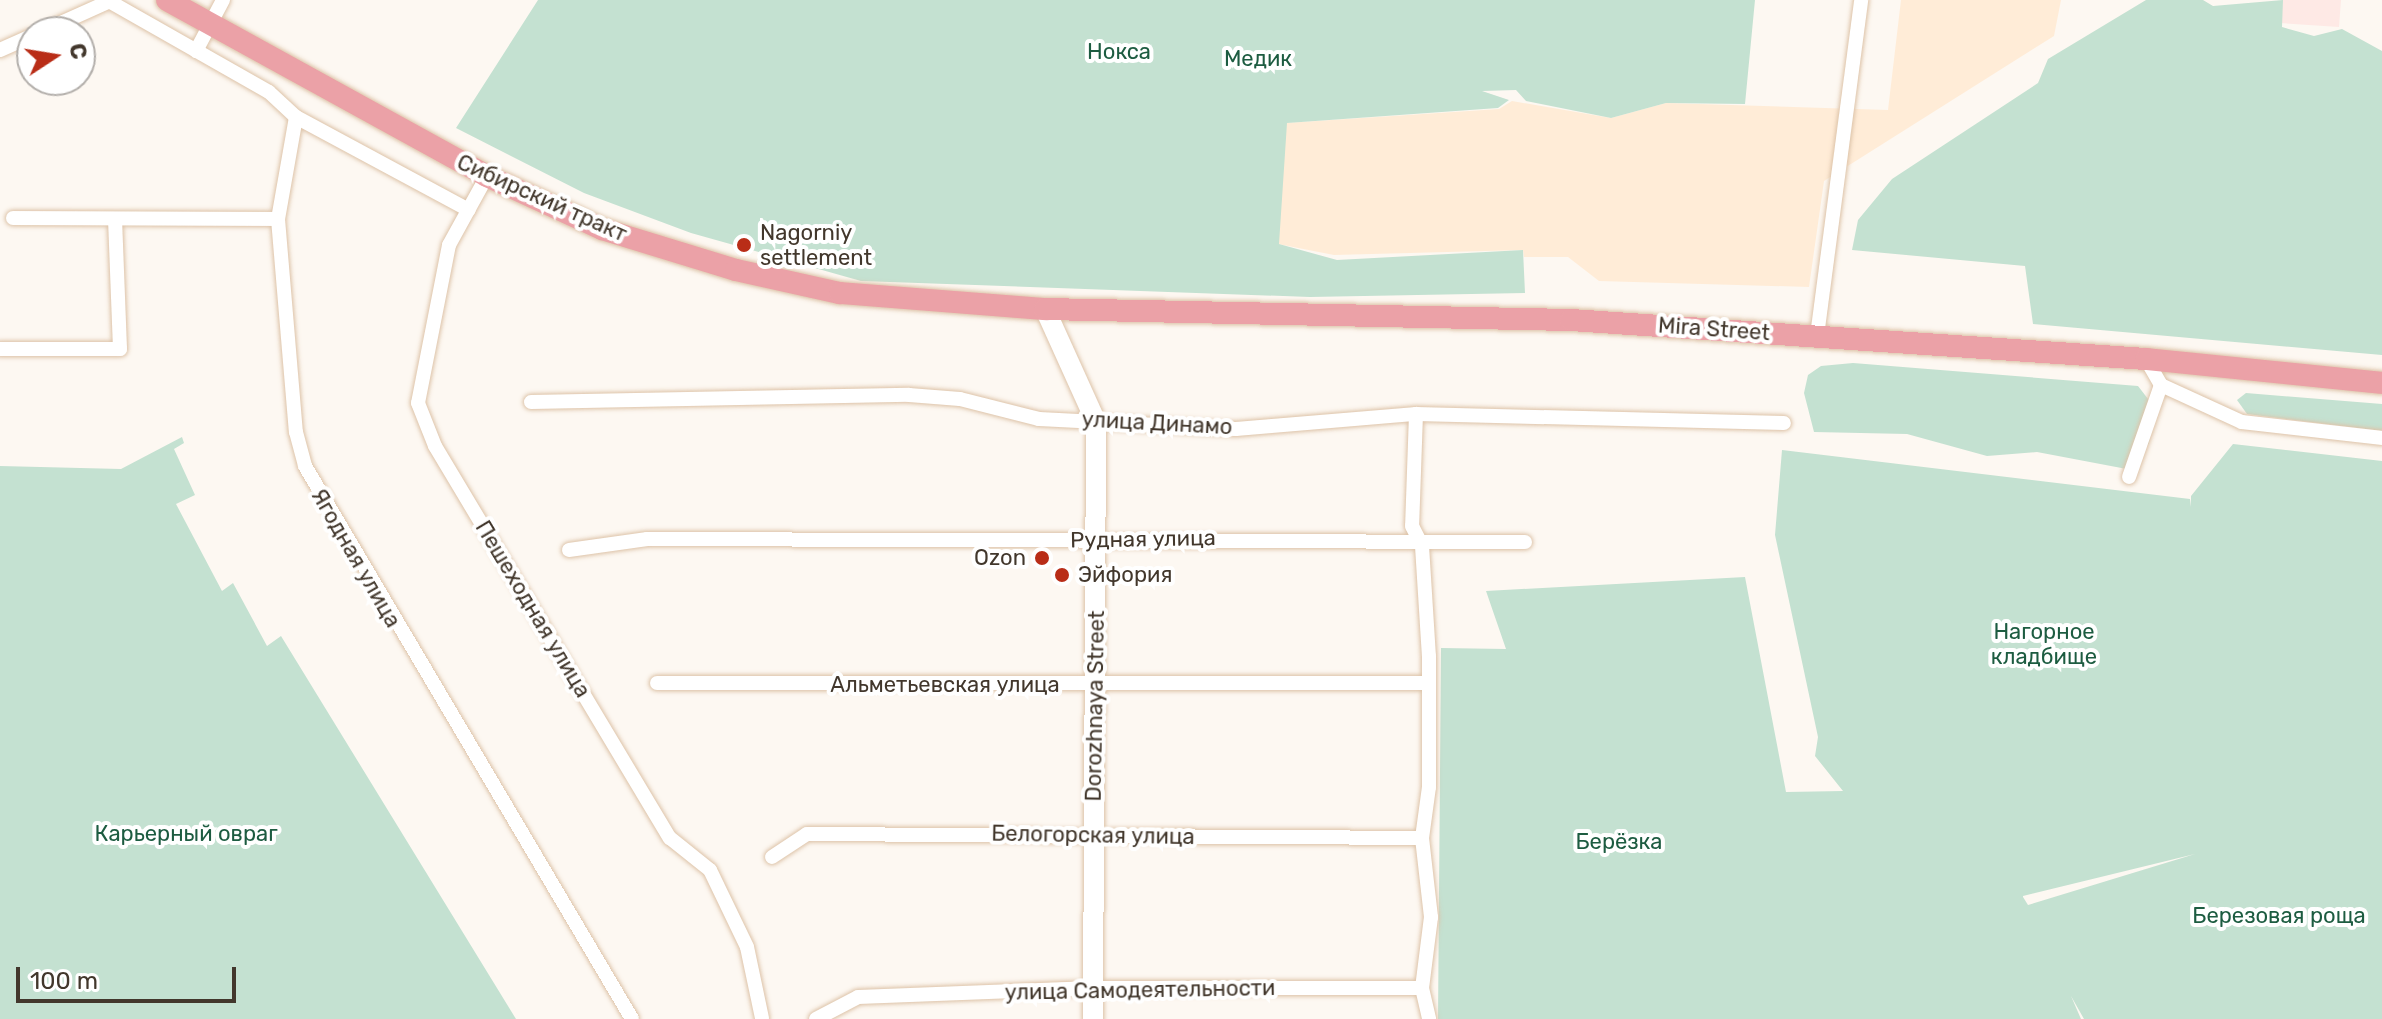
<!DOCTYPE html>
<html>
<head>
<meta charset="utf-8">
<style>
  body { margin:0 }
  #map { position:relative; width:2382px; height:1019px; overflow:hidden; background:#fdf8f2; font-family:Rubik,sans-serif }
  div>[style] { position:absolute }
  .built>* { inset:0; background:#ffecd7 }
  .industrial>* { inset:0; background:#fee9e5 }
  .green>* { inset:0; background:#c4e1d1 }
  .roads { filter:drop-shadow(0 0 2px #ddc3a8) drop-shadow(0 0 2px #ddc3a8) }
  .street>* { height:14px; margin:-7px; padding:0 7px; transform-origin:7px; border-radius:7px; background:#fff }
  .secondary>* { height:20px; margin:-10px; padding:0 10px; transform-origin:10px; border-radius:10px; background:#fff }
  .primary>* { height:22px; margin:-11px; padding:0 11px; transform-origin:11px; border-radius:11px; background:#eba1a7 }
  .dots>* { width:22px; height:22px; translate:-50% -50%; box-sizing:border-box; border:4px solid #fff; border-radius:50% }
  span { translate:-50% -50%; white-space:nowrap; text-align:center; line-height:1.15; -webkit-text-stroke:8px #fff; paint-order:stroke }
  .park-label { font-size:22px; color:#1d5c41 }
  .street-label { font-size:22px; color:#42372c }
  .poi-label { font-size:22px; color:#42372c }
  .left { translate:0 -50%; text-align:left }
  .right { translate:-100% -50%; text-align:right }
  .north { position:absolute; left:16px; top:16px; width:80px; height:80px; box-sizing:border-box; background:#fff; border:2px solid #b3afab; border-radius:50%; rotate:78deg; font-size:22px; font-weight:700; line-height:32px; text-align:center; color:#42372c }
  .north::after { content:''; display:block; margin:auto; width:28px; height:36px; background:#b92d17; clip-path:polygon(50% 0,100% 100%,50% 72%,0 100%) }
  .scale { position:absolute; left:16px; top:967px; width:220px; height:36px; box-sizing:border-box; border:4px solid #42372c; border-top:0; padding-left:10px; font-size:24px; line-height:28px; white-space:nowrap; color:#42372c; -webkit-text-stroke:6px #fff; paint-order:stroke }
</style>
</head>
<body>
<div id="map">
  <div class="built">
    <div style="clip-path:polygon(1901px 0,2061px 0,2054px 36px,1824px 181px,1809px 287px,1599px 281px,1568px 257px,1524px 257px,1523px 250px,1334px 255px,1278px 244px,1286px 123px,1499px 109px,1512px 101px,1611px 118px,1666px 103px,1888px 110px)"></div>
  </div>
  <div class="industrial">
    <div style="clip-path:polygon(2282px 0,2341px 0,2339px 27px,2280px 23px)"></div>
  </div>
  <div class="green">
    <div style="clip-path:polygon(538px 0,1755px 0,1745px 104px,1666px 103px,1611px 118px,1526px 101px,1516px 90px,1482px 91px,1509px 100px,1498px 108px,1287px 123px,1279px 244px,1337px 260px,1523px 250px,1525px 293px,1310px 297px,861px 281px,691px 233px,584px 193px,456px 128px)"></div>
    <div style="clip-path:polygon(2146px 0,2203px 0,2213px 6px,2283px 0,2282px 27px,2314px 36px,2342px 29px,2382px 51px,2382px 355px,2033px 324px,2025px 266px,1852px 250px,1858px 220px,1892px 179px,2038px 83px,2048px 59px)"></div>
    <div style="clip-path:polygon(1853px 363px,2138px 386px,2155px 408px,2149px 443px,2132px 470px,2037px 452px,1987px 456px,1907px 434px,1814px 432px,1804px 393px,1808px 375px,1821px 366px)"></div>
    <div style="clip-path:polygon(2246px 393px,2382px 404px,2382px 431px,2247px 414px,2237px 400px)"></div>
    <div style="clip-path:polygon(182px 437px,184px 443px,174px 449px,195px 495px,176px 504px,222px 591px,233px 583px,267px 646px,281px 636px,516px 1019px,0 1019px,0 466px,121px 469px)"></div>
    <div style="clip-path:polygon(evenodd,2233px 444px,2382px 461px,2382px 1019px,2084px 1019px,2071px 996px,2081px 1019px,1438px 1019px,1441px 648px,1506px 649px,1486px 591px,1745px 577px,1786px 792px,1843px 791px,1815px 756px,1818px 737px,1775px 535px,1782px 450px,2190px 499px,2191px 507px,2191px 496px,2233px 444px,2195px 854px,2028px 905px,2023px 897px,2023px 896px,2195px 854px)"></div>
  </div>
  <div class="roads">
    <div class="street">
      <div style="left:107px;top:0;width:186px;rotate:29.6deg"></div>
      <div style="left:269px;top:92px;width:37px;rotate:43deg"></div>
      <div style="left:296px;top:117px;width:104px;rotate:100deg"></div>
      <div style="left:278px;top:219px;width:214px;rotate:85.2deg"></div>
      <div style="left:296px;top:432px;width:35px;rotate:75deg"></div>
      <div style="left:305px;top:466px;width:642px;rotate:59.4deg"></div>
      <div style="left:41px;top:32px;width:76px;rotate:-24.2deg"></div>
      <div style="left:0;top:50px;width:35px;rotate:-24deg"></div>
      <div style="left:196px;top:51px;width:58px;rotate:-62.1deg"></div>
      <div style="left:296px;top:117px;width:196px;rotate:28.3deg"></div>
      <div style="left:487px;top:176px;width:79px;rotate:118.8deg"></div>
      <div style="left:449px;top:245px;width:161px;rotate:101.1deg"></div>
      <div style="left:418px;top:403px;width:46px;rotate:68.4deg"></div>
      <div style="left:435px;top:446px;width:457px;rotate:59.1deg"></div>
      <div style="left:670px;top:838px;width:51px;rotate:38.7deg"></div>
      <div style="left:710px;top:870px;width:85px;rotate:64.3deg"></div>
      <div style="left:747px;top:947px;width:73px;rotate:78.1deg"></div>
      <div style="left:13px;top:218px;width:265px;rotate:0.2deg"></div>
      <div style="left:1817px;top:336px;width:339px;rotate:-82.5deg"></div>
      <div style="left:0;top:349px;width:120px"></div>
      <div style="left:120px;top:349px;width:129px;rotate:-92.2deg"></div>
      <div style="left:2146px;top:359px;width:30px;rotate:60deg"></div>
      <div style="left:2161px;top:385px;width:89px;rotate:24.6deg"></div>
      <div style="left:2242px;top:422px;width:141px;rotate:6.5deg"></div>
      <div style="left:531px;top:402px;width:378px;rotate:-1.1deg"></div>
      <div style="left:909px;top:395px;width:51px;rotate:4.5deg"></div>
      <div style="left:960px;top:399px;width:81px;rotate:14.2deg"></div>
      <div style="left:1039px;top:419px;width:197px;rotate:2.9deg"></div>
      <div style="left:1236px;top:429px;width:181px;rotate:-4.8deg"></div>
      <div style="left:1416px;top:414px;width:368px;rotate:1.4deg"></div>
      <div style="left:1416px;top:414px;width:112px;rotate:92deg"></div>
      <div style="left:1412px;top:526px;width:22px;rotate:63deg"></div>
      <div style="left:1422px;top:546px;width:110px;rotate:86.4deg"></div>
      <div style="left:1429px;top:656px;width:131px;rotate:90deg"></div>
      <div style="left:1429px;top:787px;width:51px;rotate:97.8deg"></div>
      <div style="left:1422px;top:838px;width:80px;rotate:83.5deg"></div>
      <div style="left:1431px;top:917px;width:72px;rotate:97.2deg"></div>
      <div style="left:1422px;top:988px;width:32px;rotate:77deg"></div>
      <div style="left:2129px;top:477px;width:97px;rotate:-70.8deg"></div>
      <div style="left:569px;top:550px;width:79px;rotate:-8deg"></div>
      <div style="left:647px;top:539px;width:878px;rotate:0.2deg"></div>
      <div style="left:657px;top:683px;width:769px"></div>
      <div style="left:772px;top:857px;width:42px;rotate:-33.3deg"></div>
      <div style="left:807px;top:834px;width:615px;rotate:0.37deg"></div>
      <div style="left:816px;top:1019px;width:47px;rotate:-27.6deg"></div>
      <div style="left:858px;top:997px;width:235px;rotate:-2.2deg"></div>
      <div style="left:1093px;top:988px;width:329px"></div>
    </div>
    <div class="secondary">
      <div style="left:1045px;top:309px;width:124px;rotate:65.7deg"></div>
      <div style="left:1096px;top:422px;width:597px;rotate:90.29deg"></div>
    </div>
    <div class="primary">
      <div style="left:167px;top:0;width:365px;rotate:28.8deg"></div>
      <div style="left:487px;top:176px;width:127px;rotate:24.7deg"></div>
      <div style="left:602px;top:229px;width:140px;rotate:17deg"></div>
      <div style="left:736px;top:270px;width:107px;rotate:12.5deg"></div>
      <div style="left:840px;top:293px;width:206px;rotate:4.5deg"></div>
      <div style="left:1045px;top:309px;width:526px;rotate:1.2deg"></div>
      <div style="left:1571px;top:320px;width:576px;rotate:3.88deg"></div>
      <div style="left:2146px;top:359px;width:237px;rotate:5.8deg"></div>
    </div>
  </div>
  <div class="dots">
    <div style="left:744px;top:245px;background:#b92d17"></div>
    <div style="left:1042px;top:558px;background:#b92d17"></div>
    <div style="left:1062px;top:575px;background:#b92d17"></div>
  </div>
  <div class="park-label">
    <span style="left:1119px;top:52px">Нокса</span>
    <span style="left:1258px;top:59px">Медик</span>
    <span style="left:2044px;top:644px">Нагорное<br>кладбище</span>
    <span style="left:186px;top:834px">Карьерный овраг</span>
    <span style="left:1619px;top:842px">Берёзка</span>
    <span style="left:2279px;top:916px">Березовая роща</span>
  </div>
  <div class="street-label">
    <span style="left:542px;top:198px;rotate:24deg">Сибирский тракт</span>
    <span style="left:1714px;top:329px;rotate:4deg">Mira Street</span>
    <span style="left:1157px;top:423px;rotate:3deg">улица Динамо</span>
    <span style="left:1143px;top:539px;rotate:-1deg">Рудная улица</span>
    <span style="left:356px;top:558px;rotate:60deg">Ягодная улица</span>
    <span style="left:533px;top:609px;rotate:59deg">Пешеходная улица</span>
    <span style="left:945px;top:685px">Альметьевская улица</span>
    <span style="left:1095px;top:706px;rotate:-89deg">Dorozhnaya Street</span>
    <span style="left:1093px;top:835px;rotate:1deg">Белогорская улица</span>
    <span style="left:1140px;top:990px;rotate:-1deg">улица Самодеятельности</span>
  </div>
  <div class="poi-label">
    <span class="left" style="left:760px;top:245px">Nagorniy<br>settlement</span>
    <span class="right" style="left:1026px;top:558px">Ozon</span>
    <span class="left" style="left:1078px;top:575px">Эйфория</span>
  </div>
  <div class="north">С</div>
  <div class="scale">100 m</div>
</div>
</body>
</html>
